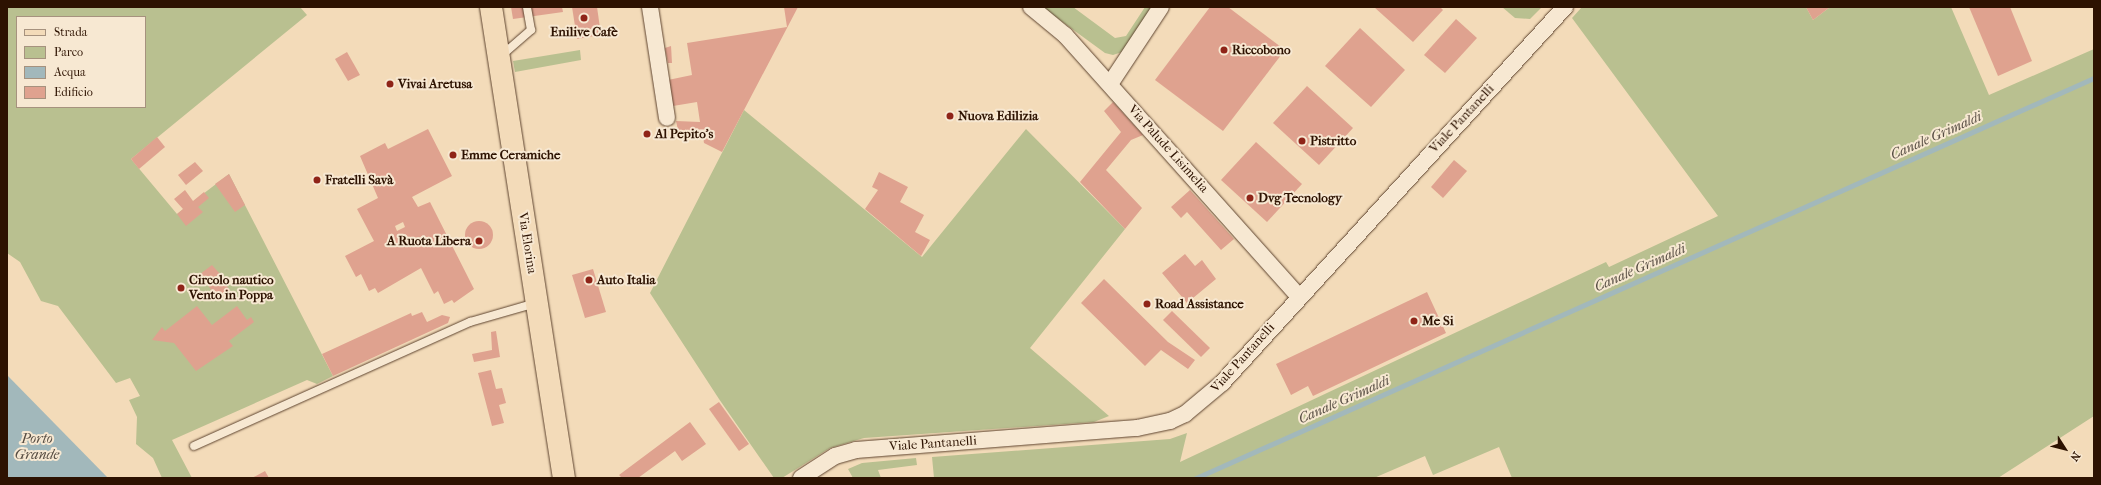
<!DOCTYPE html>
<html>
<head>
<meta charset="utf-8">
<style>
  body { margin:0 }
  #map { position:relative; width:2101px; height:485px; overflow:hidden; background:#f3dbb9; font-family:"IM FELL French Canon",serif }
  div>[style] { position:absolute }
  .green>* { inset:0; background:#b9c090 }
  .water>* { inset:0; background:#a2b8bb }
  .stream>* { height:4.5px; margin:-2.25px; padding:0 2.25px; transform-origin:2.25px; border-radius:2.25px; background:#a2b8bb }
  .building>* { inset:0; background:#dfa28f }
  .round { border-radius:50% }
  .roads { filter:drop-shadow(0 0 1px #5e442f) drop-shadow(0 0 1px #5e442f) }
  .service>* { height:8px; margin:-4px; padding:0 4px; transform-origin:4px; border-radius:4px; background:#f7e8d2 }
  .minor>* { height:16px; margin:-8px; padding:0 8px; transform-origin:8px; border-radius:8px; background:#f7e8d2 }
  .primary>* { height:22px; margin:-11px; padding:0 11px; transform-origin:11px; border-radius:11px; background:#f3dbb9 }
  .dots>* { width:11px; height:11px; translate:-50% -50%; box-sizing:border-box; border:2px solid #f7e8d2; border-radius:50% }
  span { translate:-50% -50%; white-space:nowrap; text-align:center; line-height:1.15; -webkit-text-stroke:4px #f7e8d2; paint-order:stroke }
  .poi-label { font-size:13px; color:#2d1201; font-weight:700 }
  .left { translate:0 -50%; text-align:left }
  .right { translate:-100% -50%; text-align:right }
  .street-label { font-size:13px; color:#2d1201 }
  .water-label { font-size:14px; color:#564c42; font-style:italic }
  .frame { position:absolute; inset:0; border:8px solid #2d1201; pointer-events:none }
  .legend { position:absolute; left:16px; top:16px; width:130px; height:92px; box-sizing:border-box; background:#f7e8d2; border:1px solid #a6927e; margin:0; padding:5px 7px; list-style:none; font-size:12px; color:#2d1201 }
  .legend li { display:flex; align-items:center; gap:8px; height:20px }
  .legend b { width:20px; border:1px solid #a6927e }
  .north { position:absolute; left:2045px; top:429px; width:40px; height:40px; -webkit-text-stroke:3px #f7e8d2; paint-order:stroke; rotate:126deg; font-size:11px; font-weight:700; line-height:16px; text-align:center; color:#2d1201 }
  .north::after { content:''; display:block; margin:auto; width:14px; height:18px; background:#2d1201; clip-path:polygon(50% 0,100% 100%,50% 72%,0 100%) }
</style>
</head>
<body>
<div id="map">
  <div class="green">
    <div style="clip-path:polygon(evenodd,7px 7px,300px 7px,307px 15px,131px 159px,177px 214px,229px 174px,333px 376px,317px 384px,307px 380px,172px 440px,192px 478px,162px 478px,153px 458px,136px 444px,137px 417px,129px 400px,140px 396px,130px 378px,116px 383px,58px 306px,41px 301px,20px 262px,7px 253px,7px 7px,17px 17px,145px 17px,145px 107px,17px 107px,17px 17px)"></div>
    <div style="clip-path:polygon(1042px 7px,1073px 7px,1115px 38px,1126px 36px,1145px 7px,1154px 7px,1122px 52px,1113px 55px,1105px 53px)"></div>
    <div style="clip-path:polygon(1502px 7px,1542px 7px,1530px 19px,1515px 18px)"></div>
    <div style="clip-path:polygon(1582px 7px,1806px 7px,1813px 20px,1830px 7px,1951px 7px,1989px 95px,2094px 49px,2094px 416px,1998px 478px,1512px 478px,1499px 447px,1433px 475px,1425px 456px,1374px 478px,934px 478px,932px 457px,1170px 439px,1187px 433px,1180px 462px,1606px 262px,1609px 267px,1718px 216px,1572px 18px)"></div>
    <div style="clip-path:polygon(580px 50px,581px 60px,515px 72px,513px 61px)"></div>
    <div style="clip-path:polygon(744px 110px,922px 257px,1026px 129px,1125px 229px,1030px 348px,1109px 416px,1094px 422px,864px 438px,830px 448px,782px 478px,774px 478px,719px 399px,650px 293px)"></div>
    <div style="clip-path:polygon(916px 458px,917px 465px,878px 470px,881px 478px,853px 478px,848px 469px,862px 463px)"></div>
  </div>
  <div class="water">
    <div style="clip-path:polygon(7px 375px,108px 478px,7px 478px)"></div>
  </div>
  <div class="stream">
    <div style="left:1196px;top:478px;width:983px;rotate:-24.01deg"></div>
  </div>
  <div class="building">
    <div style="clip-path:polygon(511px 7px,562px 7px,563px 12px,513px 19px)"></div>
    <div style="clip-path:polygon(572px 7px,597px 7px,601px 35px,577px 39px)"></div>
    <div style="clip-path:polygon(784px 7px,798px 7px,744px 110px,722px 152px,704px 143px,703px 137px,696px 139px,678px 130px,676px 121px,700px 122px,697px 102px,673px 106px,668px 80px,692px 75px,687px 43px,787px 27px)"></div>
    <div style="clip-path:polygon(1210px 7px,1228px 7px,1285px 50px,1223px 131px,1155px 80px)"></div>
    <div style="clip-path:polygon(1374px 7px,1440px 7px,1443px 10px,1413px 42px)"></div>
    <div style="clip-path:polygon(1806px 7px,1830px 7px,1813px 20px)"></div>
    <div style="clip-path:polygon(1969px 7px,2010px 7px,2032px 61px,1998px 76px)"></div>
    <div style="clip-path:polygon(1456px 19px,1477px 38px,1445px 73px,1424px 55px)"></div>
    <div style="clip-path:polygon(1360px 28px,1405px 70px,1371px 107px,1325px 66px)"></div>
    <div style="clip-path:polygon(671px 46px,672px 63px,668px 63px,665px 48px)"></div>
    <div style="clip-path:polygon(347px 52px,360px 75px,348px 81px,335px 59px)"></div>
    <div style="clip-path:polygon(1307px 86px,1353px 128px,1319px 165px,1273px 123px)"></div>
    <div style="clip-path:polygon(1113px 102px,1143px 135px,1131px 140px,1106px 170px,1142px 208px,1125px 229px,1080px 182px,1121px 132px,1104px 111px)"></div>
    <div style="clip-path:polygon(evenodd,428px 129px,452px 176px,412px 197px,418px 207px,430px 202px,474px 289px,454px 303px,452px 300px,444px 304px,438px 291px,434px 294px,421px 268px,378px 293px,375px 288px,369px 291px,361px 274px,356px 277px,345px 256px,374px 241px,357px 209px,378px 198px,360px 156px,385px 143px,388px 149px,428px 129px,403px 222px,405px 227px,397px 231px,395px 226px,403px 222px)"></div>
    <div style="clip-path:polygon(157px 137px,165px 147px,139px 169px,131px 159px)"></div>
    <div style="clip-path:polygon(1256px 142px,1302px 184px,1267px 222px,1221px 180px)"></div>
    <div style="clip-path:polygon(1454px 160px,1467px 171px,1443px 198px,1431px 187px)"></div>
    <div style="clip-path:polygon(195px 162px,203px 171px,186px 185px,178px 175px)"></div>
    <div style="clip-path:polygon(879px 172px,908px 187px,900px 202px,924px 215px,915px 232px,930px 240px,921px 256px,865px 209px,878px 190px,872px 187px)"></div>
    <div style="clip-path:polygon(229px 174px,245px 205px,235px 212px,215px 184px)"></div>
    <div style="clip-path:polygon(185px 190px,193px 201px,204px 192px,209px 198px,198px 207px,203px 212px,186px 226px,177px 214px,183px 209px,174px 199px)"></div>
    <div style="clip-path:polygon(1190px 190px,1234px 239px,1221px 250px,1187px 212px,1181px 218px,1171px 207px)"></div>
    <div class="round" style="left:465px;top:221px;width:28px;height:28px"></div>
    <div style="clip-path:polygon(1185px 254px,1195px 266px,1202px 260px,1216px 279px,1187px 303px,1162px 273px)"></div>
    <div style="clip-path:polygon(212px 265px,229px 284px,226px 285px,231px 292px,219px 301px,200px 274px)"></div>
    <div style="clip-path:polygon(593px 269px,606px 312px,585px 318px,572px 275px)"></div>
    <div style="clip-path:polygon(1104px 279px,1168px 342px,1195px 360px,1188px 369px,1161px 350px,1145px 366px,1081px 303px)"></div>
    <div style="clip-path:polygon(1427px 292px,1446px 333px,1313px 396px,1308px 386px,1291px 395px,1276px 364px)"></div>
    <div style="clip-path:polygon(197px 306px,212px 325px,237px 306px,247px 320px,251px 317px,254px 322px,229px 341px,233px 346px,196px 371px,174px 343px,152px 340px,162px 327px,165px 331px)"></div>
    <div style="clip-path:polygon(1172px 311px,1210px 348px,1201px 357px,1163px 320px)"></div>
    <div style="clip-path:polygon(422px 312px,427px 322px,442px 315px,450px 317px,448px 323px,333px 376px,322px 354px,411px 313px,412px 316px)"></div>
    <div style="clip-path:polygon(496px 331px,500px 357px,474px 362px,472px 354px,492px 350px,491px 332px)"></div>
    <div style="clip-path:polygon(491px 370px,496px 389px,502px 388px,506px 403px,499px 405px,504px 423px,492px 426px,478px 373px)"></div>
    <div style="clip-path:polygon(719px 402px,749px 444px,739px 451px,709px 409px)"></div>
    <div style="clip-path:polygon(690px 422px,706px 444px,682px 461px,675px 451px,638px 478px,622px 478px,619px 475px)"></div>
    <div style="clip-path:polygon(265px 471px,269px 478px,252px 478px)"></div>
  </div>
  <div class="roads">
    <div class="service">
      <div style="left:501px;top:56px;width:40px;rotate:-41deg"></div>
      <div style="left:531px;top:30px;width:23px;rotate:-100deg"></div>
      <div style="left:194px;top:446px;width:303px;rotate:-24.2deg"></div>
      <div style="left:470px;top:322px;width:69px;rotate:-16.1deg"></div>
    </div>
    <div class="minor">
      <div style="left:650px;top:7px;width:112px;rotate:81.3deg"></div>
      <div style="left:1031px;top:7px;width:44px;rotate:39.5deg"></div>
      <div style="left:1065px;top:35px;width:351px;rotate:48.2deg"></div>
      <div style="left:1110px;top:84px;width:92px;rotate:-56.5deg"></div>
      <div style="left:801px;top:478px;width:40px;rotate:-32.9deg"></div>
      <div style="left:835px;top:456px;width:22px;rotate:-16deg"></div>
      <div style="left:856px;top:450px;width:282px;rotate:-4.5deg"></div>
      <div style="left:1137px;top:428px;width:34px;rotate:-12deg"></div>
      <div style="left:1170px;top:421px;width:17px;rotate:-25deg"></div>
      <div style="left:1185px;top:414px;width:48px;rotate:-40deg"></div>
      <div style="left:1222px;top:383px;width:509px;rotate:-47.63deg"></div>
    </div>
    <div class="primary">
      <div style="left:491px;top:7px;width:477px;rotate:81.2deg"></div>
    </div>
  </div>
  <div class="dots">
    <div style="left:584px;top:18px;background:#8f2418"></div>
    <div style="left:1224px;top:50px;background:#8f2418"></div>
    <div style="left:390px;top:84px;background:#8f2418"></div>
    <div style="left:950px;top:116px;background:#8f2418"></div>
    <div style="left:647px;top:134px;background:#8f2418"></div>
    <div style="left:1302px;top:141px;background:#8f2418"></div>
    <div style="left:453px;top:155px;background:#8f2418"></div>
    <div style="left:317px;top:180px;background:#8f2418"></div>
    <div style="left:1250px;top:198px;background:#8f2418"></div>
    <div style="left:479px;top:241px;background:#8f2418"></div>
    <div style="left:589px;top:280px;background:#8f2418"></div>
    <div style="left:181px;top:288px;background:#8f2418"></div>
    <div style="left:1147px;top:304px;background:#8f2418"></div>
    <div style="left:1414px;top:321px;background:#8f2418"></div>
  </div>
  <div class="poi-label">
    <span style="left:584px;top:32px">Enilive Cafè</span>
    <span class="left" style="left:1232px;top:50px">Riccobono</span>
    <span class="left" style="left:398px;top:84px">Vivai Aretusa</span>
    <span class="left" style="left:958px;top:116px">Nuova Edilizia</span>
    <span class="left" style="left:655px;top:134px">Al Pepito's</span>
    <span class="left" style="left:1310px;top:141px">Pistritto</span>
    <span class="left" style="left:461px;top:155px">Emme Ceramiche</span>
    <span class="left" style="left:325px;top:180px">Fratelli Savà</span>
    <span class="left" style="left:1258px;top:198px">Dvg Tecnology</span>
    <span class="right" style="left:471px;top:241px">A Ruota Libera</span>
    <span class="left" style="left:597px;top:280px">Auto Italia</span>
    <span class="left" style="left:189px;top:288px">Circolo nautico<br>Vento in Poppa</span>
    <span class="left" style="left:1155px;top:304px">Road Assistance</span>
    <span class="left" style="left:1422px;top:321px">Me Si</span>
  </div>
  <div class="street-label">
    <span style="left:1462px;top:119px;rotate:-47deg">Viale Pantanelli</span>
    <span style="left:1168px;top:149px;rotate:48deg">Via Palude Lisimelia</span>
    <span style="left:527px;top:243px;rotate:81deg">Via Elorina</span>
    <span style="left:1243px;top:358px;rotate:-48deg">Viale Pantanelli</span>
    <span style="left:933px;top:444px;rotate:-4deg">Viale Pantanelli</span>
  </div>
  <div class="water-label">
    <span style="left:1936px;top:136px;rotate:-24deg">Canale Grimaldi</span>
    <span style="left:1640px;top:268px;rotate:-24deg">Canale Grimaldi</span>
    <span style="left:1344px;top:400px;rotate:-24deg">Canale Grimaldi</span>
    <span style="left:37px;top:447px">Porto<br>Grande</span>
  </div>
  <div class="frame"></div>
  <ul class="legend">
  <li><b style="height:5px;background:#f3dbb9"></b>Strada</li>
  <li><b style="height:11px;background:#b9c090"></b>Parco</li>
  <li><b style="height:11px;background:#a2b8bb"></b>Acqua</li>
  <li><b style="height:11px;background:#dfa28f"></b>Edificio</li>
  </ul>
  <div class="north">N</div>
</div>
</body>
</html>
